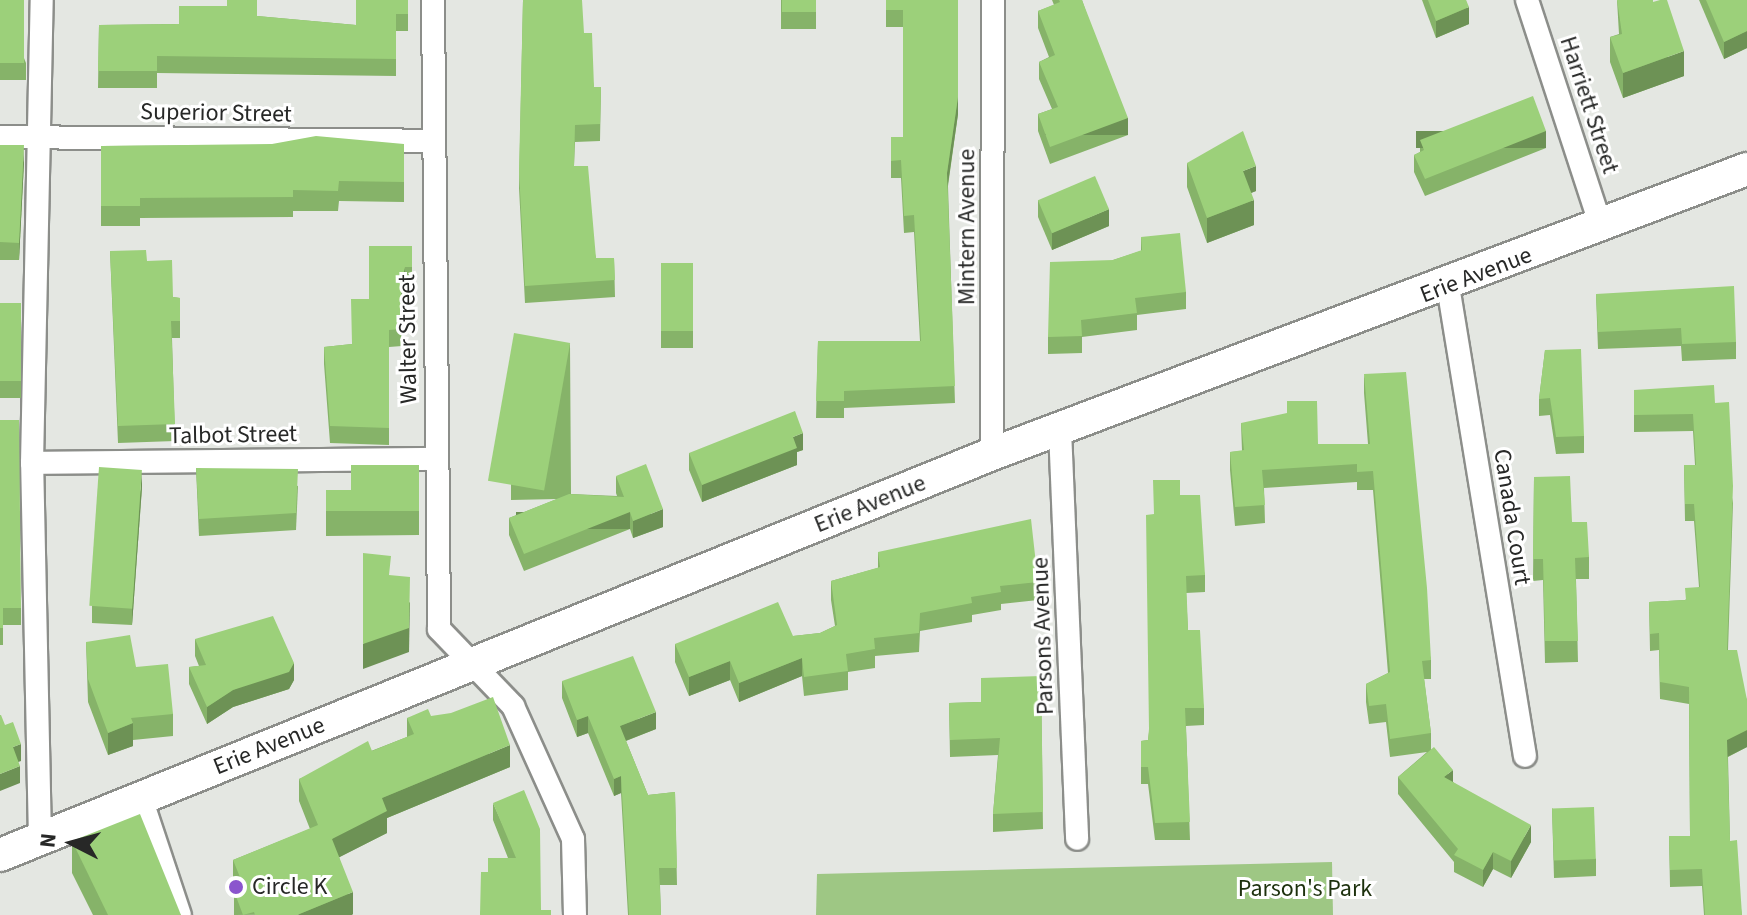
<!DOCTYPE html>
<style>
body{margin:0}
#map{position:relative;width:1747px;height:915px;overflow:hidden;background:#e4e7e2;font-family:"Source Sans 3",sans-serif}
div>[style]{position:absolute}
.green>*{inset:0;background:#9ec784}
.roads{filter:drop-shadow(2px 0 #8c8e8a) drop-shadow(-2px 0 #8c8e8a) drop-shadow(0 2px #8c8e8a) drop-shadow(0 -2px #8c8e8a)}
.street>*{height:22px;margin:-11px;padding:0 11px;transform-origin:11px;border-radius:11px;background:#fff}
.secondary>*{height:32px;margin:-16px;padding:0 16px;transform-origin:16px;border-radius:16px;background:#fff}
.wall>*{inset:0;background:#86b369;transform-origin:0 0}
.shaded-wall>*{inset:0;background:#6d9255;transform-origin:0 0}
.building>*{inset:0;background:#9cd07a;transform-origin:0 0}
.dots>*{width:22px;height:22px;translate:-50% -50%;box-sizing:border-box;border:4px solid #fff;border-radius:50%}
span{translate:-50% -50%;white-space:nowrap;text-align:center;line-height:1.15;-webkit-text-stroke:6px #fff;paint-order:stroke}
.street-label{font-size:24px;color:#272827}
.poi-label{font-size:24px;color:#272827}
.left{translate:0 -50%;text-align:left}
.park-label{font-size:24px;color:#1d310d}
.north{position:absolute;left:32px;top:803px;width:80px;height:80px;-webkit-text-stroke:6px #fff;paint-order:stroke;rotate:276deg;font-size:22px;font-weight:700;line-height:32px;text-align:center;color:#272827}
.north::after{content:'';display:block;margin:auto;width:28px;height:36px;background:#272827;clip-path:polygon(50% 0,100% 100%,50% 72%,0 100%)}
</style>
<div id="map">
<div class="green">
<i style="clip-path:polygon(1332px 862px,1333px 915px,816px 915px,817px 874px)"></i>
</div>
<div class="roads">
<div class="street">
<i style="left:433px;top:0;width:629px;rotate:89.45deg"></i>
<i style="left:439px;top:629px;width:107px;rotate:46.1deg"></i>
<i style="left:513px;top:706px;width:146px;rotate:65.7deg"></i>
<i style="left:573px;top:839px;width:76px;rotate:88.5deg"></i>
<i style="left:1527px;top:0;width:238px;rotate:71.9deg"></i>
<i style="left:0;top:137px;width:432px;rotate:0.5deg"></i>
<i style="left:1448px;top:286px;width:476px;rotate:80.7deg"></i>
<i style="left:1060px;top:430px;width:409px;rotate:87.6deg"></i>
<i style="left:992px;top:454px;width:454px;rotate:-89.9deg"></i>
<i style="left:32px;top:463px;width:403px;rotate:-0.6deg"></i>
<i style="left:141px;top:798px;width:123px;rotate:71.6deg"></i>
<i style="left:40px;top:839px;width:376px;rotate:-91.2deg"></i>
<i style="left:32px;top:463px;width:463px;rotate:-88.8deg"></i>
</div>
<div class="secondary">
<i style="left:0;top:855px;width:1070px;rotate:-22.01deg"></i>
<i style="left:992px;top:454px;width:807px;rotate:-20.68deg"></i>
</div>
</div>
<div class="wall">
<i style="clip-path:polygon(0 0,26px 63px,26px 80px,0 80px)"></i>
<i style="clip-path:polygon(408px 0,408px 31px,396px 31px,396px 76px,157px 73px,157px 88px,98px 88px,99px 25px,179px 24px,257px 16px,356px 25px)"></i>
<i style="clip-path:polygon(523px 0,584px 33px,594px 87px,601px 87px,600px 141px,575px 142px,574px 166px,596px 258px,614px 258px,615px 297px,525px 303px,519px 188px)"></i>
<i style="left:781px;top:0;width:35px;height:29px"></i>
<i style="clip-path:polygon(886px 0,958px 0,958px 114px,948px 186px,955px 403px,844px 408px,844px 418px,816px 418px,818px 341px,920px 341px,914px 232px,904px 233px,901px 178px,891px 178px,891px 137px,903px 137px,903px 27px,886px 27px)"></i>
<i style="clip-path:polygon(1052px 0,1082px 0,1128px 135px,1050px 164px,1038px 131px,1038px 114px,1052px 109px,1039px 79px,1039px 62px,1049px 57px,1038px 28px,1038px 11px,1054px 5px)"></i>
<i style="clip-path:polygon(1422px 0,1466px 0,1469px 24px,1436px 38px)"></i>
<i style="clip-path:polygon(1617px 0,1684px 76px,1623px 98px,1610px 62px,1610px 37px,1619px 34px)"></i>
<i style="clip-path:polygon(1699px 0,1747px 0,1747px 48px,1724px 59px)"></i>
<i style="clip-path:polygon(1420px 140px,1546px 148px,1425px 196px,1414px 172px,1414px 155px,1420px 152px)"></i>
<i style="clip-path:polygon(404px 144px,404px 202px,339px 201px,338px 211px,293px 211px,293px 217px,140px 218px,140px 226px,101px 226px,101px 146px)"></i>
<i style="clip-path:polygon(0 145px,24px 162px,19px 260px,0 260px)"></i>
<i style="clip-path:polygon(1187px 163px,1256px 191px,1251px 193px,1254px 225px,1207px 243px,1187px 187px)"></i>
<i style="clip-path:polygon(1038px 200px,1109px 226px,1052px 250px,1038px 217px)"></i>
<i style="clip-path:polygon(1141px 237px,1186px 292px,1186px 309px,1137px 315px,1137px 330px,1082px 337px,1082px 353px,1048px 354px,1048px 337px,1113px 260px,1141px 251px)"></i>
<i style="clip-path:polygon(412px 246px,412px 284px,405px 284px,401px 300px,402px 346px,389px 347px,389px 445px,330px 443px,324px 364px,324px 347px,352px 344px,369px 299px)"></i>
<i style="clip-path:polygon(110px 251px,147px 261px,173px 297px,180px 298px,180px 338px,172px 338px,175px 441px,118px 443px)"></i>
<i style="left:661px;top:263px;width:32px;height:85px"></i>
<i style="clip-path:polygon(1596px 294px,1736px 342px,1736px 359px,1682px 361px,1681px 346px,1598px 349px)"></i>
<i style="left:0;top:303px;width:21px;height:95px"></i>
<i style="clip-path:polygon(570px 343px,571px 494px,617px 496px,616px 493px,616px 476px,663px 527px,633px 538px,630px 529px,524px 571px,509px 535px,509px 518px,557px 499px,511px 500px,511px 483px)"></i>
<i style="clip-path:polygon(1545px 350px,1584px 436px,1584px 453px,1556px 454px,1550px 415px,1539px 416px,1539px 399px)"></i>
<i style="clip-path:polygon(1364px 374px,1431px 660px,1431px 679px,1424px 679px,1431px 733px,1431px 749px,1453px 782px,1531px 842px,1511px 878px,1493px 869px,1483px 887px,1454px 872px,1454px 862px,1398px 794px,1398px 777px,1427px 752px,1390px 757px,1386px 722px,1369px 724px,1366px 702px,1366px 684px,1388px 673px,1373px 490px,1357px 490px,1357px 482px,1264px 488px,1265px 523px,1235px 526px,1230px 470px,1230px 452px,1242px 451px,1241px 423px,1318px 444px,1368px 444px,1364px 393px)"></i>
<i style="clip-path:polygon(1634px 390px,1715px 403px,1733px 503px,1728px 650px,1747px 700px,1747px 747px,1728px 757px,1730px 841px,1742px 915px,1704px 915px,1702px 886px,1670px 887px,1669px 836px,1690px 836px,1689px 704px,1660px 699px,1659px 650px,1650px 651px,1649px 602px,1685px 600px,1699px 587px,1694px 521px,1685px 521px,1684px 465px,1695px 465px,1693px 431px,1634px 432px)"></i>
<i style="clip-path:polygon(0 420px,21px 608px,21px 625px,3px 625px,3px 645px,0 645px)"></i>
<i style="clip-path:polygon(803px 450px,797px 452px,797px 465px,702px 502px,689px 470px,689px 453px)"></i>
<i style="clip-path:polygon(419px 465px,419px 535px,326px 536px,326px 490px,351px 490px)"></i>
<i style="clip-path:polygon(196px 468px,298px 486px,296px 530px,199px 536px)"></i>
<i style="clip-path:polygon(1534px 477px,1572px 522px,1589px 557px,1589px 579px,1576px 579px,1578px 662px,1545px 663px,1543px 580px,1533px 581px)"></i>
<i style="clip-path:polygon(142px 487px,132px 625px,92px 623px,92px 606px)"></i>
<i style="clip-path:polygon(1180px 495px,1205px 575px,1205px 592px,1186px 593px,1188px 630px,1204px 708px,1204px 725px,1186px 726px,1190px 840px,1155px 840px,1148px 784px,1141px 784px,1141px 741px,1148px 740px)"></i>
<i style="clip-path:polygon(878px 552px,1038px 582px,1038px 600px,1001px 604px,1001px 610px,972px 615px,972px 622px,920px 631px,919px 652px,875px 656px,875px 668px,848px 672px,848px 690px,804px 696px,802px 676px,739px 702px,730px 680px,689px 696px,675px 662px,675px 644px,793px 636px,820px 633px,835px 626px,831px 600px,831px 581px,878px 568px)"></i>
<i style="clip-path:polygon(195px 639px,294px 680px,289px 689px,233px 707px,207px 724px,189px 684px,189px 667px,199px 666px,195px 656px)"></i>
<i style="clip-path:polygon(86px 642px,136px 667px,173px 714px,173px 736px,133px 740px,133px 746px,108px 755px,88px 702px)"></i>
<i style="clip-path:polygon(1041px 676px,1043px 829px,993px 832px,993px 814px,998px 755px,950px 757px,949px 703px,981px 702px)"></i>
<i style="clip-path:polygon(562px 681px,656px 729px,626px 741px,648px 795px,675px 792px,677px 885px,660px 885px,661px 915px,628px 915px,621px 793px,614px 796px,588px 733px,577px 737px,562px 698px)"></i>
<i style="clip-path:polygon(431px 716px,510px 767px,387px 818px,387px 833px,339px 857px,353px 914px,234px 915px,234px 891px,237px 890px,233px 882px,233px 860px,310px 829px,299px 801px,299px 779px,407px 737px,407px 718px)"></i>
<i style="clip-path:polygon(493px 803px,541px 910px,480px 915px,488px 872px,508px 858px,493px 820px)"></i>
<i style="clip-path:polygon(1552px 808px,1596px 859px,1596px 876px,1554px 878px)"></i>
<i style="clip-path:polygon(72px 841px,181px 915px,93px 915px,72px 873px)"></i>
</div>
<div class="shaded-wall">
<i style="clip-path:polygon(1469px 7px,1469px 24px,1436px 38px,1436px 21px)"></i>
<i style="clip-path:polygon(1747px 31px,1747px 48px,1724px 59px,1724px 42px)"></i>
<i style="clip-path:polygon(1684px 51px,1684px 76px,1623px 98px,1623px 73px)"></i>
<i style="clip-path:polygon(958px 97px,958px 114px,947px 190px,947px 173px)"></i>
<i style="left:1128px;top:118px;width:17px;height:83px;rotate:90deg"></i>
<i style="left:1546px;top:131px;width:17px;height:130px;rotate:90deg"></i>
<i style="clip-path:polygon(24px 145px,24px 162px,19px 260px,19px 243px)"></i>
<i style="clip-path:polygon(1256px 166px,1256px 191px,1243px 196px,1243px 171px)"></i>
<i style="clip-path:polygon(1254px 200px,1254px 225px,1207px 243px,1207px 218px)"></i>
<i style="clip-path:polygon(1109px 209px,1109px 226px,1052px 250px,1052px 233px)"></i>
<i style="clip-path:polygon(405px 267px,405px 284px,401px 302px,401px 285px)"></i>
<i style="clip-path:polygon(803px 433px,803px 450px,797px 452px,797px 465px,702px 502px,702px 485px,793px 437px)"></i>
<i style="clip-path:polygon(142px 470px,142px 487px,132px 625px,132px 608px)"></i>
<i style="clip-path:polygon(663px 509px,663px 527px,633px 538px,633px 521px)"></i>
<i style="left:630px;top:512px;width:17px;height:114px;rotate:90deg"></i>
<i style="clip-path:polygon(410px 602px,409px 652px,363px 669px,363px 644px)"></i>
<i style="clip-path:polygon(802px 658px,802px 676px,739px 702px,739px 683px)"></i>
<i style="clip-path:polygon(730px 661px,730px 680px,689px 696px,689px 677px)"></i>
<i style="clip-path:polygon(294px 663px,294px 680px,289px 689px,233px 707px,207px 724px,207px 707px,233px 690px)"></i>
<i style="clip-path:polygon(656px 712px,656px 729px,620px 743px,620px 726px)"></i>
<i style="clip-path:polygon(588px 716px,588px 733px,577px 737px,577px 720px)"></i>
<i style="clip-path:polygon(133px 723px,133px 746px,108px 755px,108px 733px)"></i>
<i style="clip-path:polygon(1747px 730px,1747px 747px,1727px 757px,1727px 740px)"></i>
<i style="clip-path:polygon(21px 744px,21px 761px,13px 764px,13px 747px)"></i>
<i style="clip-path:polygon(510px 745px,510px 767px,387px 818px,387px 833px,332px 861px,332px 839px,382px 798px)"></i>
<i style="clip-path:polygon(20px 766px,20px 783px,0 791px,0 774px)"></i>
<i style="clip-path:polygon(1453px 770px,1453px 787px,1444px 777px)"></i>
<i style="clip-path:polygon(621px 776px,621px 793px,614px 796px,614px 779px)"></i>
<i style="clip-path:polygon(1531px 825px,1531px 842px,1511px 878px,1511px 861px)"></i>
<i style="clip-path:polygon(1493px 852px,1493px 869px,1483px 887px,1483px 870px)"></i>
<i style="clip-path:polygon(353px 892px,353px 914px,352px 915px,297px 915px)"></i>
</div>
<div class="building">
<i style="left:0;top:0;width:24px;height:63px"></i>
<i style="clip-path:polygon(227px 0,257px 0,257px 16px,356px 25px,356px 0,408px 0,408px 14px,396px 14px,396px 59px,157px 56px,157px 71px,98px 71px,99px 25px,179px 24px,179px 6px,227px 6px)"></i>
<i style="clip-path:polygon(523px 0,582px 0,584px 33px,592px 33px,594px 87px,601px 87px,600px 124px,575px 125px,574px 166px,588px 166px,596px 258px,614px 258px,615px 280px,525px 286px,519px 171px)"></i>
<i style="left:782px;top:0;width:34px;height:12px"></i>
<i style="clip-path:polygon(886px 0,958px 0,958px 97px,947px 173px,955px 386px,844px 391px,844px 401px,816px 401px,818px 341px,921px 341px,914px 215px,904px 216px,901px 160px,891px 161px,891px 137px,903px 137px,903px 10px,886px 10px)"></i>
<i style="clip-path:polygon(1059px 0,1082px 0,1128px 118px,1050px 147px,1038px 114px,1058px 107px,1039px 62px,1055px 55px,1038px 11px,1060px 2px)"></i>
<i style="clip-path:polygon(1428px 0,1466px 0,1469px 7px,1436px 21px)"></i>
<i style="clip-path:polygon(1617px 0,1653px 0,1653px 2px,1660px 0,1667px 0,1684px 51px,1623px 73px,1610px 37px,1622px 34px)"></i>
<i style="clip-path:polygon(1706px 0,1747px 0,1747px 31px,1724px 42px)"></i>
<i style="clip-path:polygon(1533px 96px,1546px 131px,1425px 179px,1414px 155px,1424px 150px,1420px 140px)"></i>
<i style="clip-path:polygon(1243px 131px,1256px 166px,1243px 171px,1254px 200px,1207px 218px,1187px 163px)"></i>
<i style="clip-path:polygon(316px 136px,404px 144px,404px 182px,339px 181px,338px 191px,293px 190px,293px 197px,140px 198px,140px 206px,101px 206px,101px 146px,272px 144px)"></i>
<i style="clip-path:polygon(0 145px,24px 145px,19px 243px,0 242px)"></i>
<i style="left:1095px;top:176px;width:36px;height:62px;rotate:67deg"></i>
<i style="clip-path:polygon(1180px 233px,1186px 292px,1135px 298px,1137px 313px,1081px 320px,1082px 336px,1048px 337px,1050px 262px,1113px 260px,1142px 250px,1141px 237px)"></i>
<i style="clip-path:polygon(369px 246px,412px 246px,412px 267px,405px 267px,401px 285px,402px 329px,389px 330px,389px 428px,330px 426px,324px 347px,352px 344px,351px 299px,369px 299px)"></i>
<i style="clip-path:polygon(146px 250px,147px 261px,172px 260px,173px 297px,180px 298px,180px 321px,171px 321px,175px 424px,118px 426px,110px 251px)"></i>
<i style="left:661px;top:263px;width:32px;height:68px"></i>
<i style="clip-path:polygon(1734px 286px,1736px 342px,1682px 344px,1681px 328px,1598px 332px,1596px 294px)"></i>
<i style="left:0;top:303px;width:21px;height:78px"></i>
<i style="left:514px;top:333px;width:57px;height:150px;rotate:10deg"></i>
<i style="clip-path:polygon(1581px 349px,1584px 436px,1556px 437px,1550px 398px,1539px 399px,1545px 350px)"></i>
<i style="clip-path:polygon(1406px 372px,1427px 588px,1431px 660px,1422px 661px,1431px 733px,1390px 739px,1386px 704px,1369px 706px,1366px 684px,1390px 672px,1373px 471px,1357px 472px,1357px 464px,1262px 470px,1265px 505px,1235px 507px,1230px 452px,1244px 450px,1241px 423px,1287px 413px,1287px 401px,1317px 401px,1318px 444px,1370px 444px,1364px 374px)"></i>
<i style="clip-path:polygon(1714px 385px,1715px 403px,1729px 402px,1733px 486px,1727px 650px,1737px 650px,1747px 700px,1747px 730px,1727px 740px,1730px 841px,1737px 840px,1742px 915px,1705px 915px,1702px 869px,1670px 870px,1669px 836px,1690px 836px,1689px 687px,1660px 682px,1659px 633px,1650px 634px,1649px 602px,1686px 600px,1685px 588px,1700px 587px,1694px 504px,1685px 504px,1684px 465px,1696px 465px,1693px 414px,1634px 415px,1634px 390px)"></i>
<i style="clip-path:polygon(795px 411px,803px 433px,793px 437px,797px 448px,702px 485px,689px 453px)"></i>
<i style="clip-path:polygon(0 420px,19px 420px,21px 608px,3px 608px,3px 628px,0 628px)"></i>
<i style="clip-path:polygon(646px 464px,663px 509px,633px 521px,630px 512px,524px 554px,509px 518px,569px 494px,624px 497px,616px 476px)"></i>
<i style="clip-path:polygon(351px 465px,419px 465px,419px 511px,326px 511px,326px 490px,351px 490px)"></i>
<i style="left:99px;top:467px;width:43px;height:139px;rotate:4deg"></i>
<i style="clip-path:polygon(196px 468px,298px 469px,296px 513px,199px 519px)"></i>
<i style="clip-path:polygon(1570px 476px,1572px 522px,1587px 522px,1589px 557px,1575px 558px,1578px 641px,1545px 641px,1543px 559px,1533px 559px,1534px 477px)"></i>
<i style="clip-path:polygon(1153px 480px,1180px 480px,1180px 495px,1200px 495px,1205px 575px,1186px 576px,1188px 630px,1200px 630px,1204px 708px,1185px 708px,1190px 822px,1155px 823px,1148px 767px,1141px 767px,1141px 741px,1148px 740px,1149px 729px,1146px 515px,1154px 514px)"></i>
<i style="clip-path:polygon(1031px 519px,1038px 582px,1000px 586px,1001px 592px,971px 597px,972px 603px,920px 613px,919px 633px,874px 638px,875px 649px,846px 654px,848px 671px,804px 677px,802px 658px,739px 683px,730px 661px,689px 677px,675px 644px,778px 602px,793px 636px,820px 633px,837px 625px,831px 581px,880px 567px,878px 552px)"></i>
<i style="clip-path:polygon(363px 553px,391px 556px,389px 575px,410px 577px,409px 628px,363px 644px)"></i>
<i style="clip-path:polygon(273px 616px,294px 663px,289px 672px,233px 690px,207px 707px,189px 667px,206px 665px,195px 639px)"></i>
<i style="clip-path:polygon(130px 635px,136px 667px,168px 664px,173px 714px,131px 718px,133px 723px,108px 733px,88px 679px,86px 642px)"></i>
<i style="clip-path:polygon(633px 656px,656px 712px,620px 726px,648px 795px,675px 792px,677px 868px,659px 868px,661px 915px,629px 915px,621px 776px,614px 779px,588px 716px,577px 720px,562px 681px)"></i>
<i style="clip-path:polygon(1041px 676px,1043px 812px,993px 814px,1000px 738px,950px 740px,949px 703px,981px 702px,981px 678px)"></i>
<i style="clip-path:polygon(493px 697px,510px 745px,382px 798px,387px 811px,332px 839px,353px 892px,297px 915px,255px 915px,254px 912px,243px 915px,234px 891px,244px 887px,233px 860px,318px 825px,299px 779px,368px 741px,372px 751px,414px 734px,407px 718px,428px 709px,431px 716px,451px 713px)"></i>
<i style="clip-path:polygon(0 715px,1px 715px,5px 725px,13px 722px,21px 744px,13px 747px,20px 766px,0 774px)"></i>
<i style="clip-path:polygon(1434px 747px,1453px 770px,1444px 777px,1531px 825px,1511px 861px,1493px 852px,1483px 870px,1454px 855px,1458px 849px,1398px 777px)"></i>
<i style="clip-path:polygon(524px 790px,540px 829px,541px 910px,551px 910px,551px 915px,480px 915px,481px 872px,488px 872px,488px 858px,516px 858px,493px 803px)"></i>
<i style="left:1594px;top:807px;width:52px;height:42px;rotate:88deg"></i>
<i style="clip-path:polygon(140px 814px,181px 915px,108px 915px,72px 841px)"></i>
</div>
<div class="dots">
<i style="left:236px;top:887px;background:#8b55cd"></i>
</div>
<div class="street-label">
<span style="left:1589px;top:105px;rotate:72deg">Harriett Street</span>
<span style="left:216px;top:113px;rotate:1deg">Superior Street</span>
<span style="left:967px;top:227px;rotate:-90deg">Mintern Avenue</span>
<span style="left:1476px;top:275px;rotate:-21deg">Erie Avenue</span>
<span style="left:408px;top:339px;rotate:-91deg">Walter Street</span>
<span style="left:233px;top:435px;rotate:-1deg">Talbot Street</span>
<span style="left:870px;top:504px;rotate:-22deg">Erie Avenue</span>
<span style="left:1512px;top:517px;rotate:81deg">Canada Court</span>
<span style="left:1043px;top:636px;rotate:-92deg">Parsons Avenue</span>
<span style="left:269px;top:746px;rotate:-22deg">Erie Avenue</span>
</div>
<div class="poi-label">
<span class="left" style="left:252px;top:887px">Circle K</span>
</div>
<div class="park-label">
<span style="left:1305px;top:889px">Parson's Park</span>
</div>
<div class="north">N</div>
</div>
